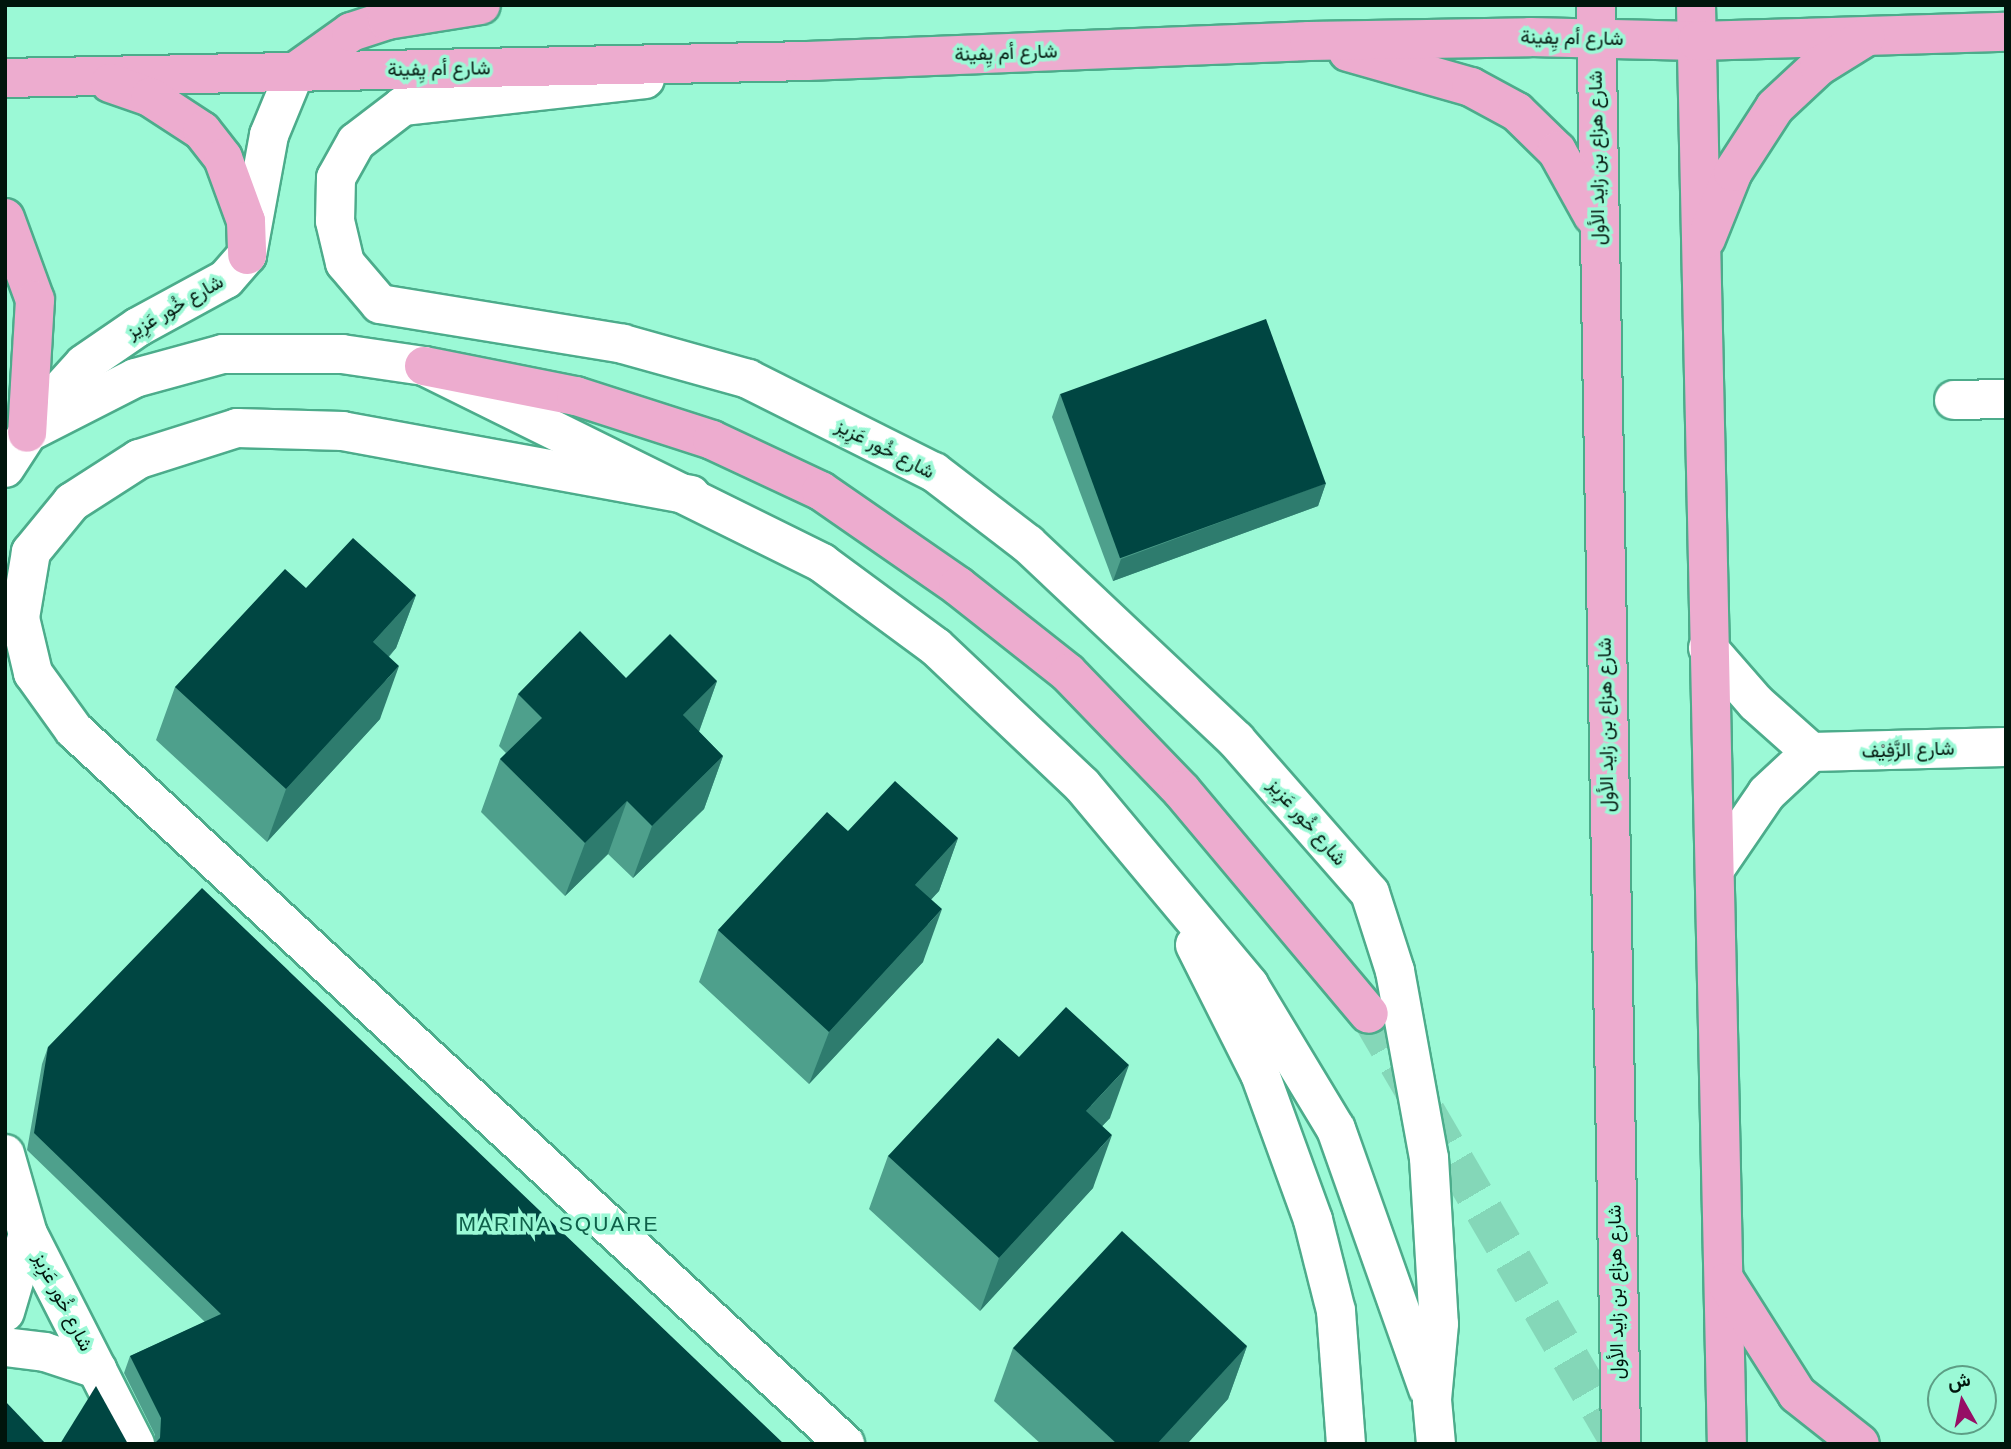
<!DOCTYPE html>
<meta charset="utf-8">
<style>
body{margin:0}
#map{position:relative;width:2011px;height:1449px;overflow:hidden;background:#9bf9d6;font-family:Helvetica,Vazirmatn,sans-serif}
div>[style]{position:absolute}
.major-tunnel>*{height:38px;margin-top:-19px;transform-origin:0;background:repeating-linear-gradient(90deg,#84d7b8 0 38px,transparent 0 57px)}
.roads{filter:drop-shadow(2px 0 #4cac8b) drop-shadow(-2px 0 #4cac8b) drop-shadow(0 2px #4cac8b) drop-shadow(0 -2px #4cac8b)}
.minor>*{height:38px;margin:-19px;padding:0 19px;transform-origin:19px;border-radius:19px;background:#fff}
.major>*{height:38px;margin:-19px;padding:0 19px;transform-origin:19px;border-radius:19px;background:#edaccf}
.wall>*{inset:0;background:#4ea08c}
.shaded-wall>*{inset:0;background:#2e7c6e}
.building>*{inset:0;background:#004642;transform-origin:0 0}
span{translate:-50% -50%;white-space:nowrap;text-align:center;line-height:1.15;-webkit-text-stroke:7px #9bf9d6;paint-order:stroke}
.street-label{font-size:19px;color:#00150c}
.neighbourhood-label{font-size:21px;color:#0e6049;letter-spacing:2px}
.frame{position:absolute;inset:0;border:7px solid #00150c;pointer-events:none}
.north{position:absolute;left:1927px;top:1365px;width:70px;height:70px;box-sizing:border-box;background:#9bf9d6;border:2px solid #5d9e85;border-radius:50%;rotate:351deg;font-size:19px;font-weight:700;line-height:28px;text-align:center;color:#00150c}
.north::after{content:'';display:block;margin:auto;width:24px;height:32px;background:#960f66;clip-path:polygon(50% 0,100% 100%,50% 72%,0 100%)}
</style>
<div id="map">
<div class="major-tunnel">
<i style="left:1369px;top:1014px;width:498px;rotate:59.7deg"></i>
</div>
<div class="roads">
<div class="minor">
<i style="left:645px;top:79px;width:244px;rotate:173.6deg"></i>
<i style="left:403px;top:106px;width:59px;rotate:142.5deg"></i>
<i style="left:356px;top:142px;width:41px;rotate:119.1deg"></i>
<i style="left:336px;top:178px;width:43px;rotate:91.3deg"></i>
<i style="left:335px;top:221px;width:43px;rotate:76.6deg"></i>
<i style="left:345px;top:263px;width:54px;rotate:49.5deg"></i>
<i style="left:380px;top:304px;width:246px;rotate:9.3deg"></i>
<i style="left:623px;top:344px;width:130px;rotate:15.6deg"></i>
<i style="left:748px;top:379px;width:208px;rotate:26.6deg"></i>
<i style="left:934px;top:472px;width:118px;rotate:37.5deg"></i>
<i style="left:1028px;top:544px;width:286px;rotate:43.3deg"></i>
<i style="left:1236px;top:740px;width:203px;rotate:48.8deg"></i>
<i style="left:1370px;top:893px;width:82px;rotate:72.2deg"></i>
<i style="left:1395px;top:971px;width:190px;rotate:79.7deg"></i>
<i style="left:1429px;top:1158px;width:166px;rotate:86.6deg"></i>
<i style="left:1439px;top:1324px;width:76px;rotate:95.3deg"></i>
<i style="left:1432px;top:1400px;width:44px;rotate:84.8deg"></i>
<i style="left:1954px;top:400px;width:52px;rotate:-1.1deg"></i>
<i style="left:27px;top:433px;width:121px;rotate:-27deg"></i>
<i style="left:135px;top:378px;width:91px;rotate:-15.3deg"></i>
<i style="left:223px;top:354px;width:119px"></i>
<i style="left:342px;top:354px;width:83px;rotate:8.3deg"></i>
<i style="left:424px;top:366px;width:444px;rotate:26.3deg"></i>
<i style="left:822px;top:563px;width:142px;rotate:36.4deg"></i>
<i style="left:936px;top:647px;width:201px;rotate:43.4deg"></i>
<i style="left:1082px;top:785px;width:261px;rotate:50.1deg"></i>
<i style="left:1249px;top:985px;width:168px;rotate:58.9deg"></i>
<i style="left:1336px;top:1129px;width:276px;rotate:70.5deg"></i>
<i style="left:5px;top:468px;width:72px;rotate:-57deg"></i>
<i style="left:44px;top:408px;width:59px;rotate:-47.7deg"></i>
<i style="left:84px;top:364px;width:65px;rotate:-34.4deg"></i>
<i style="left:138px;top:327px;width:100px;rotate:-28.6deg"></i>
<i style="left:226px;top:279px;width:32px;rotate:-49deg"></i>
<i style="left:247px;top:255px;width:122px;rotate:-79.6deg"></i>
<i style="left:269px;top:135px;width:68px;rotate:-67.6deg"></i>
<i style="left:691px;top:495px;width:354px;rotate:-169.6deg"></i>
<i style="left:343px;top:431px;width:106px;rotate:-178.4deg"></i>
<i style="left:237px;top:428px;width:103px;rotate:162.4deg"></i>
<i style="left:139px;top:459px;width:80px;rotate:147.3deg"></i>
<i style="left:72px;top:502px;width:65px;rotate:129.4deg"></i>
<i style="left:31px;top:552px;width:67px;rotate:99.5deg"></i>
<i style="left:20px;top:618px;width:57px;rotate:76.7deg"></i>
<i style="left:33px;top:673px;width:70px;rotate:54.3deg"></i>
<i style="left:74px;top:730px;width:1051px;rotate:42.8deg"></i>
<i style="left:1708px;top:648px;width:73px;rotate:48.9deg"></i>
<i style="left:1756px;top:703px;width:74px;rotate:41.7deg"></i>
<i style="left:1717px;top:866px;width:88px;rotate:-55.6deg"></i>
<i style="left:1767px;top:793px;width:60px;rotate:-43deg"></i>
<i style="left:1811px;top:752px;width:195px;rotate:-1.5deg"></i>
<i style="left:1195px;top:945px;width:144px;rotate:63.3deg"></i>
<i style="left:1260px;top:1074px;width:155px;rotate:70deg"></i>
<i style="left:1313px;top:1220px;width:94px;rotate:75.8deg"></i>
<i style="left:1336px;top:1311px;width:133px;rotate:85.7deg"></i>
<i style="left:5px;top:1154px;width:83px;rotate:74deg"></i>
<i style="left:28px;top:1234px;width:236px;rotate:63deg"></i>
<i style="left:5px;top:1312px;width:81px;rotate:-73.6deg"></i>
<i style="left:5px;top:1347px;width:40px;rotate:7.1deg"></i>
<i style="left:45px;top:1352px;width:55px;rotate:18.1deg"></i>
</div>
<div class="major">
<i style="left:1596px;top:5px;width:1439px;rotate:89deg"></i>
<i style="left:1696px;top:5px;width:1439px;rotate:88.77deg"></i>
<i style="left:1348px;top:52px;width:128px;rotate:15.9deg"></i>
<i style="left:1471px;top:87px;width:52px;rotate:28.5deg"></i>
<i style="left:1517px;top:112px;width:56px;rotate:44.3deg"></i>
<i style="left:1557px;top:151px;width:74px;rotate:61deg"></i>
<i style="left:295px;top:72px;width:69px;rotate:-35.5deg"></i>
<i style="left:351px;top:32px;width:38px;rotate:-18deg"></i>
<i style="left:387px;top:20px;width:95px;rotate:-9.1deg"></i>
<i style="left:5px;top:78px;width:802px;rotate:-1.21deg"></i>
<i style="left:807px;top:61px;width:502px;rotate:-2.28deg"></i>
<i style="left:1309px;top:41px;width:221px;rotate:-1deg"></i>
<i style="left:1530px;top:37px;width:167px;rotate:1.4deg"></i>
<i style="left:1697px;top:41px;width:309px;rotate:-1.7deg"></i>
<i style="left:110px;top:83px;width:42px;rotate:19.3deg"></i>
<i style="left:150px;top:97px;width:62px;rotate:33.2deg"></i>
<i style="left:202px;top:131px;width:34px;rotate:52deg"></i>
<i style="left:223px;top:158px;width:67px;rotate:69.9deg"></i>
<i style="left:246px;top:221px;width:34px;rotate:88deg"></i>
<i style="left:5px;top:218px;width:87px;rotate:69.9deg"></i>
<i style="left:35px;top:300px;width:133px;rotate:93.4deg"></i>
<i style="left:1706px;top:239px;width:72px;rotate:-68.1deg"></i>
<i style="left:1733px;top:172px;width:77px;rotate:-57.1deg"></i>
<i style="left:1775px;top:107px;width:60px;rotate:-43deg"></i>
<i style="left:1819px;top:66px;width:55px;rotate:-31.7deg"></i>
<i style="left:424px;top:366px;width:155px;rotate:11.2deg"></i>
<i style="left:576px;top:396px;width:143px;rotate:17.9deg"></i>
<i style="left:712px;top:440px;width:120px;rotate:25.1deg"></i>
<i style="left:821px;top:491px;width:167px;rotate:34.7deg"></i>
<i style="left:958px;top:586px;width:140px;rotate:38.3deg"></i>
<i style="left:1068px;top:673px;width:163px;rotate:46deg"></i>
<i style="left:1181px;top:790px;width:292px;rotate:50deg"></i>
<i style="left:1726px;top:1282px;width:133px;rotate:57.6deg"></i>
<i style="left:1797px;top:1394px;width:80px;rotate:38.4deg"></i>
</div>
</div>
<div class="wall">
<i style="clip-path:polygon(1060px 394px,1326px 483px,1318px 506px,1113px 581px,1052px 417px)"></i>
<i style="clip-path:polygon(306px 588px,416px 595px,396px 648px,389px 657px,380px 719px,267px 842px,156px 740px,175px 687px)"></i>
<i style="clip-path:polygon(626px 678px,717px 681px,699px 732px,723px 756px,704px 809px,633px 878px,608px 854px,565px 896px,481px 812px,500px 759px,506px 753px,499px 746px,518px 694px)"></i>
<i style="clip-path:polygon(848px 831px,958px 838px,939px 891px,931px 899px,923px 962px,809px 1084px,699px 982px,718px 930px)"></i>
<i style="clip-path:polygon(48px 1047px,784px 1444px,154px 1444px,155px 1435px,124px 1373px,130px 1356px,205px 1322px,27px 1150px,42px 1064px)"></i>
<i style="clip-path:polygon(1019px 1057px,1110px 1118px,1102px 1126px,1093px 1188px,980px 1311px,869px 1209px,888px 1156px)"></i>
<i style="clip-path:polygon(1247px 1346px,1228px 1399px,1187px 1444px,1041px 1444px,994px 1401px,1013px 1348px)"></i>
</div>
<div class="shaded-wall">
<i style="clip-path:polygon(1326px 483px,1318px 506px,1113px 581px,1121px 559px)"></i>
<i style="clip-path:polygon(416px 595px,396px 648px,353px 695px,373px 642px)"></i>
<i style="clip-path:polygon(399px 666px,380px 719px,267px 842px,286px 789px)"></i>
<i style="clip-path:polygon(717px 681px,698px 734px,683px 715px)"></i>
<i style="clip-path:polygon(723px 756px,704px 809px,633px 878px,652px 826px)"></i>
<i style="clip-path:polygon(627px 801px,608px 854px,565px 896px,585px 843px)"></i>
<i style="clip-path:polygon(958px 838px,939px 891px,896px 938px,915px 885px)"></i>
<i style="clip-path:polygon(942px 909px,923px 962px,809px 1084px,829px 1032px)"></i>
<i style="clip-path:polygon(1129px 1065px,1110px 1118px,1066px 1164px,1086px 1111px)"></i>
<i style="clip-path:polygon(1112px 1135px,1093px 1188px,980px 1311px,999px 1258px)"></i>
<i style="clip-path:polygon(1247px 1346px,1228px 1399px,1187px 1444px,1157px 1444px)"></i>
</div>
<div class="building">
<i style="left:1266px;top:319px;width:175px;height:219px;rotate:70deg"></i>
<i style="clip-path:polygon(353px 538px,416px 595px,373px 642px,399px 666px,286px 789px,175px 687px,285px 569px,306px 588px)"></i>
<i style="clip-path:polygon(580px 631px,626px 678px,670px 634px,717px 681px,683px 715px,723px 756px,652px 826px,627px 801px,585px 843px,500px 759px,542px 718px,518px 694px)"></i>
<i style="clip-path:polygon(895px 781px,958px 838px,915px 885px,942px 909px,829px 1032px,718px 930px,827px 812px,848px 831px)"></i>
<i style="clip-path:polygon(202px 888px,784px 1444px,154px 1444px,160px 1438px,161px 1418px,130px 1356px,221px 1314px,34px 1133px,48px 1047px)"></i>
<i style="clip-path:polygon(1066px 1007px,1129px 1065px,1086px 1111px,1112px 1135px,999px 1258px,888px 1156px,998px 1038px,1019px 1057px)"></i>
<i style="clip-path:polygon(1122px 1231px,1247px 1346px,1157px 1444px,1117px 1444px,1013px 1348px)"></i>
<i style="clip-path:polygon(96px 1386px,128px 1444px,60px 1444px)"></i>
<i style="clip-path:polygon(5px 1401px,46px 1444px,5px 1444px)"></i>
</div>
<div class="street-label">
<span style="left:1572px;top:38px;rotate:1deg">شارع أم يِفينة</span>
<span style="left:1006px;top:53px;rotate:-2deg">شارع أم يِفينة</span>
<span style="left:439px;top:69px;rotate:-1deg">شارع أم يِفينة</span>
<span style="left:1597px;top:158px;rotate:-91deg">شارع هزاع بن زايد الأول</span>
<span style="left:175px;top:307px;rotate:-30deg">شارع خُور عَزِيز</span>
<span style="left:885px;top:449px;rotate:27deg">شارع خُور عَزِيز</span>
<span style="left:1606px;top:725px;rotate:-91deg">شارع هزاع بن زايد الأول</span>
<span style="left:1908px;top:750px;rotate:-2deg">شارع الزَّفِيْف</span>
<span style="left:1307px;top:822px;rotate:49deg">شارع خُور عَزِيز</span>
<span style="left:1616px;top:1292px;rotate:-91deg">شارع هزاع بن زايد الأول</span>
<span style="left:63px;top:1302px;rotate:63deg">شارع خُور عَزِيز</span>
</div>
<div class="neighbourhood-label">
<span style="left:559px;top:1224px">MARINA SQUARE</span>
</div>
<div class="frame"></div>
<div class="north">ش</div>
</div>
